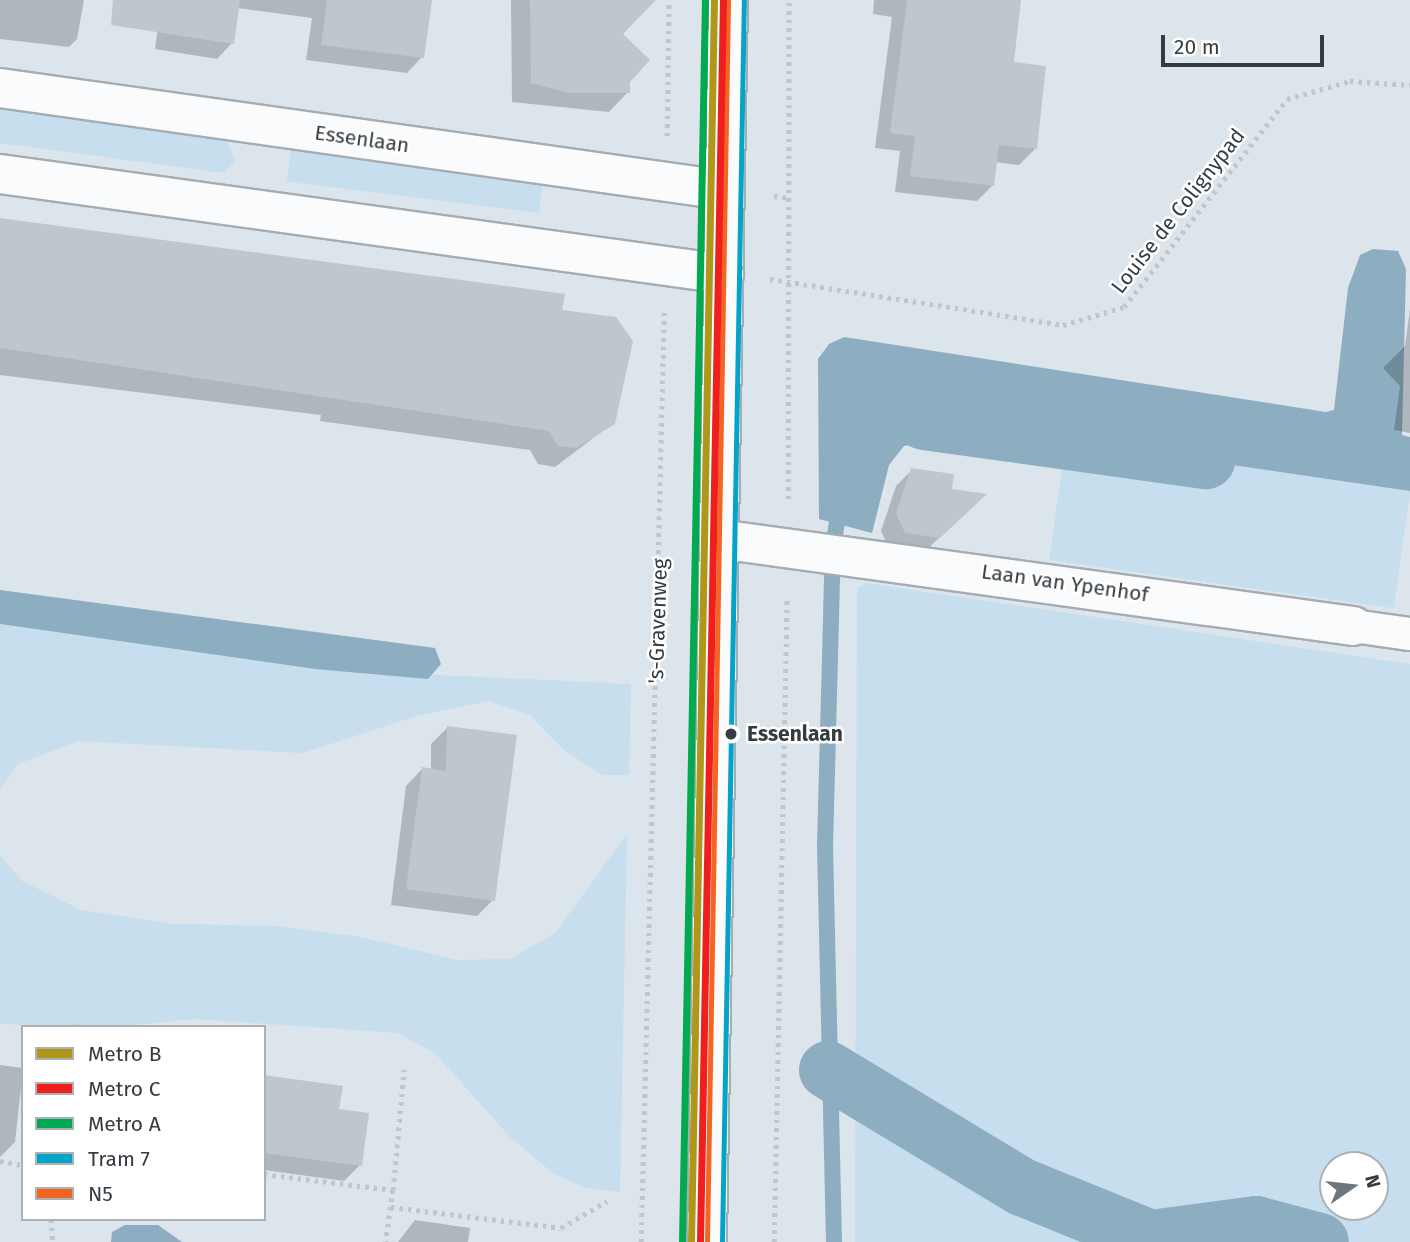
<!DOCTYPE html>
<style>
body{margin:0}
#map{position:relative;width:1410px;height:1242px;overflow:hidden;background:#dbe5eb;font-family:"Fira Sans",sans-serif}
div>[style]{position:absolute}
.green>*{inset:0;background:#c6deee;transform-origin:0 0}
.water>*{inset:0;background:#8dadc1}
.shadow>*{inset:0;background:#0003}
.stream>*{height:16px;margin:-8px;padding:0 8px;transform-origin:8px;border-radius:8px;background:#8dadc1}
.canal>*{height:58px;margin:-29px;padding:0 29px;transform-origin:29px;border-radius:29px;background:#8dadc1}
.building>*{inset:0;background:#c0c7cc}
.path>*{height:4.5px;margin-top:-2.25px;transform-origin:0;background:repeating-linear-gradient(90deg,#c3c6c8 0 3.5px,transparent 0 8.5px)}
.roads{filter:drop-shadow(2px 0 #a6adb2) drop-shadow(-2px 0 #a6adb2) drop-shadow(0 2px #a6adb2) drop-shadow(0 -2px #a6adb2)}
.lane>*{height:32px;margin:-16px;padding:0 16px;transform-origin:16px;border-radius:16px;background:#fafbfc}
.street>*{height:38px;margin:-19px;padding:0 19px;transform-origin:19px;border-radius:19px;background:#fafbfc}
.secondary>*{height:38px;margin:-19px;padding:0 19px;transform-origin:19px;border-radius:19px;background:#fafbfc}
.bus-1>*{height:5px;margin:-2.5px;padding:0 2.5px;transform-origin:2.5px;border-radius:2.5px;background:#f26522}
.tram-1>*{height:5px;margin:-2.5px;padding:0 2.5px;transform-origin:2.5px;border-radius:2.5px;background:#03a4c7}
.metro-1>*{height:7px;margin:-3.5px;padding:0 3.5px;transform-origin:3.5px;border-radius:3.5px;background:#ae971b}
.metro-2>*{height:7px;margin:-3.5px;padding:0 3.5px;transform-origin:3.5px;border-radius:3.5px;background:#ef1f1f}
.metro-3>*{height:7px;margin:-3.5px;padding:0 3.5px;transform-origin:3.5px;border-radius:3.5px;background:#00aa50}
.dots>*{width:19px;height:19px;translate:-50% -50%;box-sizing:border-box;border:4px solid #fff;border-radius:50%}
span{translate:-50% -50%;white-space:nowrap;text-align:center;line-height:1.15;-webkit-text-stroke:5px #fff;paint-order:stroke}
.street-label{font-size:21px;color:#353c41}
.stop-label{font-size:21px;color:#353c41;font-weight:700}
.left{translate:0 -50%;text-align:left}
.legend{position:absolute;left:21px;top:1025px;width:245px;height:196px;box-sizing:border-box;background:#fff;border:2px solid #aeb1b3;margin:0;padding:9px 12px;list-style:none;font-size:21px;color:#353c41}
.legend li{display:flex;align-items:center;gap:14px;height:35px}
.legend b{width:35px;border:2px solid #aeb1b3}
.north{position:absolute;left:1319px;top:1151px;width:70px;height:70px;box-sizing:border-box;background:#fff;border:2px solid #aeb1b3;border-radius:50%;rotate:76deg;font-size:19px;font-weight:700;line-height:28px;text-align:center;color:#353c41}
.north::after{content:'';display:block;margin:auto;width:24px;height:32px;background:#6f777c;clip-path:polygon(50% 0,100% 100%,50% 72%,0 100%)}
.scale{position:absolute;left:1161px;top:35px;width:163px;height:32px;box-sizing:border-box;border:4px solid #353c41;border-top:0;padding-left:9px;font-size:21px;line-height:24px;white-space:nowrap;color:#353c41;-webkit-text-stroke:5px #fff;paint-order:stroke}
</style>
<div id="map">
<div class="green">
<i style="clip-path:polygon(0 109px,226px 141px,235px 160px,224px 173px,0 143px)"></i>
<i style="left:291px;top:149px;width:254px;height:33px;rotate:7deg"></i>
<i style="left:1066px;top:440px;width:348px;height:121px;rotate:8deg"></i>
<i style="clip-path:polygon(evenodd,866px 583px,1410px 664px,1410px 1242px,855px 1242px,857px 588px,866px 583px,1333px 1165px,1375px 1165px,1375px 1207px,1333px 1207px,1333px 1165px)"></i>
<i style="clip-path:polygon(0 624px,315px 669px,631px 684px,629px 775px,602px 775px,564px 750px,530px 715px,489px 701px,416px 716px,303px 753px,78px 741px,18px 764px,0 789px)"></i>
<i style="clip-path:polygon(627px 834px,620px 1192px,586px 1188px,554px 1174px,510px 1137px,435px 1053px,397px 1033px,195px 1019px,113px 1027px,0 1024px,0 855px,22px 881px,81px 910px,174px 924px,276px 926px,361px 937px,457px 960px,511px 959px,556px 932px)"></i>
</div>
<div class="water">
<i style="clip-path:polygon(1373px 249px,1398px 251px,1406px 269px,1402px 435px,1410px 437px,1410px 491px,1006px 432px,904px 446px,889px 465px,872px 533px,819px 519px,818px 359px,829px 344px,844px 337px,1326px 412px,1334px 410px,1348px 288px,1360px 255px)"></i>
<i style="clip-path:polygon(0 590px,435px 648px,441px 664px,428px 679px,315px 669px,0 624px)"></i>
<i style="clip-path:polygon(125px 1225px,158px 1225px,182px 1242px,111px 1242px,112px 1232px)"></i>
</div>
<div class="shadow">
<i style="clip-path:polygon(0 0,84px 0,77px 39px,69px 47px,0 39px)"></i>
<i style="clip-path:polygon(162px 0,430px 0,422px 57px,407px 73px,306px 60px,312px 18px,237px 8px,232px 43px,217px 59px,155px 49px)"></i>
<i style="clip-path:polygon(511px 0,640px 0,621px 34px,628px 92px,609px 112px,512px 102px)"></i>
<i style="clip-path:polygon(874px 0,1019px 0,1012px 64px,1035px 149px,1019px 165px,995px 162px,993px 185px,977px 201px,895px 192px,900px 151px,875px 148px,892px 17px,873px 14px)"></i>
<i style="clip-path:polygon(0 219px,560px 311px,613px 423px,555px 467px,538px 464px,530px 450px,320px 421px,321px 415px,0 375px)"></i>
<i style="clip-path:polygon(1410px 309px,1410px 433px,1394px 430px,1400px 386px,1383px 368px,1405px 346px)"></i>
<i style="clip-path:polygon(912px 470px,969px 510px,923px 553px,889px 549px,881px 531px,896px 486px)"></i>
<i style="clip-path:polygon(447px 728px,493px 900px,477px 916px,391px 905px,406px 786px,422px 769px,431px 770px,431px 744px)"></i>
<i style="clip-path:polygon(0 1065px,23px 1068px,15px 1142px,0 1157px)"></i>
<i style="clip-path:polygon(264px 1077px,337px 1111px,360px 1165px,344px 1181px,264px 1170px)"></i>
<i style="clip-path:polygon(415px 1220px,470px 1228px,468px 1242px,398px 1242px)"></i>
</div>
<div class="stream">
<i style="left:834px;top:1242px;width:395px;rotate:-91.3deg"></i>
<i style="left:825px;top:847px;width:300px;rotate:-88.5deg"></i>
<i style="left:833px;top:547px;width:44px;rotate:-80.8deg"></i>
</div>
<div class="canal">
<i style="left:924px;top:421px;width:285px;rotate:7.9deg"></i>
<i style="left:828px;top:1070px;width:227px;rotate:31.1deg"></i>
<i style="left:1022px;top:1187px;width:139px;rotate:22deg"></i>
<i style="left:1151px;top:1239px;width:106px;rotate:-7.6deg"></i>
<i style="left:1256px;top:1225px;width:66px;rotate:14.9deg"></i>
</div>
<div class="building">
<i style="clip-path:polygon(113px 0,240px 0,234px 44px,111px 25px)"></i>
<i style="clip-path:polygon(327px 0,432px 0,424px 58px,321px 45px)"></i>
<i style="clip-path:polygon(530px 0,656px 0,623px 34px,650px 60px,630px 82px,630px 93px,569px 93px,531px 83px)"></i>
<i style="clip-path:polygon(907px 0,1021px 0,1014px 62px,1046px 66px,1037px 149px,999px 145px,994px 186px,910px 176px,915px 136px,890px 133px)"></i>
<i style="clip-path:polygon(0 218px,565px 294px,562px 310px,616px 317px,633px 341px,615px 424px,576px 448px,558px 446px,549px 431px,0 348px)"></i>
<i style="clip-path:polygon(911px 468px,954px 474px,952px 489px,987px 494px,940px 538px,905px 533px,896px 514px)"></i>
<i style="clip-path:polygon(447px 726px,517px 735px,495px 901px,406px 889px,422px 767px,446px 771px)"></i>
<i style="clip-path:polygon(264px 1075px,343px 1086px,339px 1109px,369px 1113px,362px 1166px,264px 1153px)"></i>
</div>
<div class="path">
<i style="left:667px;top:136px;width:136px;rotate:-89.2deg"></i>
<i style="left:774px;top:196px;width:16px;rotate:7deg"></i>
<i style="left:770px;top:279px;width:297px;rotate:8.9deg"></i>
<i style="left:1063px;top:325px;width:64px;rotate:-16.4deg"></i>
<i style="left:1124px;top:307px;width:264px;rotate:-51.9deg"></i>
<i style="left:1287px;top:99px;width:66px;rotate:-15.9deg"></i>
<i style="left:1350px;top:81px;width:60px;rotate:3.8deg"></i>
<i style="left:788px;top:499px;width:499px;rotate:-89.9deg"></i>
<i style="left:75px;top:1027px;width:3px;rotate:-90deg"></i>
<i style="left:0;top:1161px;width:23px;rotate:10deg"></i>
<i style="left:264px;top:1174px;width:130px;rotate:7.1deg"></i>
<i style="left:393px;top:1190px;width:52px;rotate:97.7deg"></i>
<i style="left:393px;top:1190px;width:121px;rotate:-84.8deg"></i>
<i style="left:391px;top:1207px;width:171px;rotate:7deg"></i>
<i style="left:561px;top:1228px;width:53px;rotate:-30.4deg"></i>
<i style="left:51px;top:1219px;width:23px;rotate:85deg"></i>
<i style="left:641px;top:1242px;width:930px;rotate:-88.58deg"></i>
<i style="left:774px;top:1242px;width:646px;rotate:-88.85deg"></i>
</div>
<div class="roads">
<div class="lane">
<i style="left:1353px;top:626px;width:58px;rotate:8deg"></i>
</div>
<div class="street">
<i style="left:0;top:88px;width:731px;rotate:8.02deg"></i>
<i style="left:0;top:174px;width:731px;rotate:7.86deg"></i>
<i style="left:719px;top:539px;width:640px;rotate:7.81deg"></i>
</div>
<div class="secondary">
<i style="left:707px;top:1242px;width:1242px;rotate:-89.03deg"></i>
</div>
</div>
<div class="bus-1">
<i style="left:707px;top:1242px;width:1242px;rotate:-89.03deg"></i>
</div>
<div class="tram-1">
<i style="left:722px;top:1242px;width:1242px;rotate:-88.99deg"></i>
</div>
<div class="metro-1">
<i style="left:691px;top:1242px;width:1242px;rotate:-88.94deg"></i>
</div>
<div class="metro-2">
<i style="left:700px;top:1242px;width:1242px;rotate:-88.94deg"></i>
</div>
<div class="metro-3">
<i style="left:682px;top:1242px;width:1242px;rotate:-88.94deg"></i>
</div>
<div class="dots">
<i style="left:731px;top:734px;background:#353c41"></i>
</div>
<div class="street-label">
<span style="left:362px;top:139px;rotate:8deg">Essenlaan</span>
<span style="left:1178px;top:211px;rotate:-52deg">Louise de Colignypad</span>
<span style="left:1065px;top:583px;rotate:8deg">Laan van Ypenhof</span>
<span style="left:658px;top:621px;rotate:-88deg">'s-Gravenweg</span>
</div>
<div class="stop-label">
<span class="left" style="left:747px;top:734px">Essenlaan</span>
</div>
<ul class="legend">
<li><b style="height:9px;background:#ae971b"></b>Metro B</li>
<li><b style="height:9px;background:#ef1f1f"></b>Metro C</li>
<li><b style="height:9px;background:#00aa50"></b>Metro A</li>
<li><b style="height:9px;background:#03a4c7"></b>Tram 7</li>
<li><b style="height:9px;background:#f26522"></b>N5</li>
</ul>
<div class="north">N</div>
<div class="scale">20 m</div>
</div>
